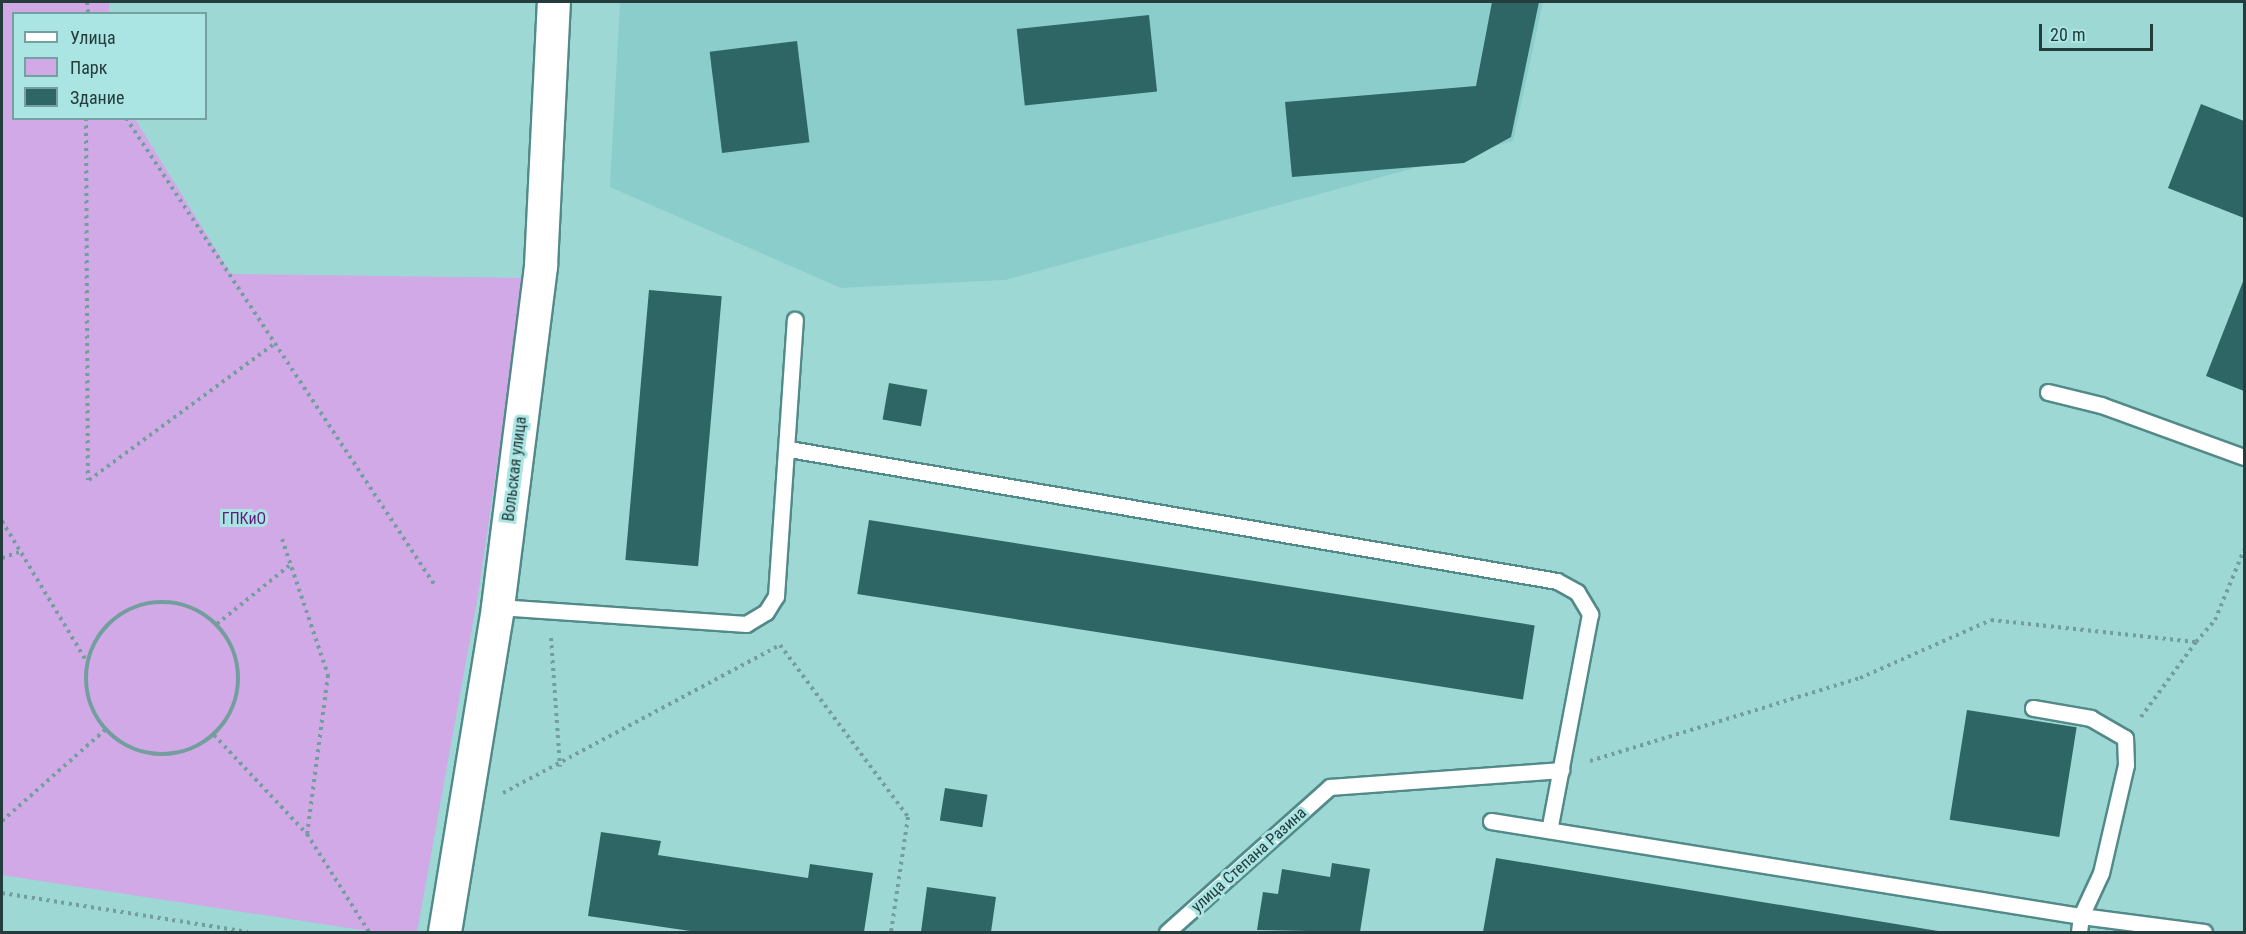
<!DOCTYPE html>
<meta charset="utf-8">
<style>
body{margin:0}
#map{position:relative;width:2246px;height:934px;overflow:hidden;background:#9ed8d5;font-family:"Roboto Condensed",sans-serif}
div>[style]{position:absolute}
.built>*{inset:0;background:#8acdca}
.green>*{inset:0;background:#d0a9e6}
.building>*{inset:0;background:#2e6665;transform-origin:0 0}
.path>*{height:4px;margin-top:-2px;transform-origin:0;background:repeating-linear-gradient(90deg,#729f9d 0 3px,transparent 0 7.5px)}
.path>.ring{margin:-2px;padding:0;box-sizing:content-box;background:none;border:4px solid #729f9d;border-radius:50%}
.roads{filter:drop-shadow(2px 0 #528a89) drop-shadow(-2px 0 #528a89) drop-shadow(0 2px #528a89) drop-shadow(0 -2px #528a89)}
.lane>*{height:15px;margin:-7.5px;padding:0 7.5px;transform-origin:7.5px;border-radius:7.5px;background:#fff}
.street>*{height:32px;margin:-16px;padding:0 16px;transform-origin:16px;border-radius:16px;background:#fff}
span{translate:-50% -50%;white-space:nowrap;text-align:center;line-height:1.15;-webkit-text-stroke:6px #aae5e3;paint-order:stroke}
.street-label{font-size:16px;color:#243c3b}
.park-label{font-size:16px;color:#5f1b7d}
.frame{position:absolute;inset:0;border:3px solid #243c3b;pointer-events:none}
.legend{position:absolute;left:12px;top:12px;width:195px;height:108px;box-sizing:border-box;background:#aae5e3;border:2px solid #74a1a0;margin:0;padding:8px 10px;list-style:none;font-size:18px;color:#243c3b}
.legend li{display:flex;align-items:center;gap:12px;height:30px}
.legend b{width:30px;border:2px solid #74a1a0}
.scale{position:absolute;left:2039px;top:24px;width:114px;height:27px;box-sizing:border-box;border:3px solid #243c3b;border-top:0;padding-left:8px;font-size:18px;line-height:21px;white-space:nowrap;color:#243c3b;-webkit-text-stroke:4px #aae5e3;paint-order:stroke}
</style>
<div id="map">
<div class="built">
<i style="clip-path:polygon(620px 2px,1543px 2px,1513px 141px,1005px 280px,841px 288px,610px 187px)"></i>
</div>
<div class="green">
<i style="clip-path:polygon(2px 2px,109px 2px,109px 13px,14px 14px,14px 118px,135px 119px,231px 274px,524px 278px,478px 595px,417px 932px,374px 932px,2px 875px)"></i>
</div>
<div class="building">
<i style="clip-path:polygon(1492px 2px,1539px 2px,1511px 137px,1464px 163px,1292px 177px,1285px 102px,1476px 86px)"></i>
<i style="left:1149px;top:15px;width:77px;height:133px;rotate:84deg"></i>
<i style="left:797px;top:41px;width:102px;height:88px;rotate:83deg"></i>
<i style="clip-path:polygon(2201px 104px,2244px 121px,2244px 218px,2168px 188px)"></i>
<i style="clip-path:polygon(2244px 279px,2244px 391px,2206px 376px)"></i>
<i style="left:649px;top:290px;width:73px;height:271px;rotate:5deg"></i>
<i style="left:889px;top:383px;width:39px;height:37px;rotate:10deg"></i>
<i style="left:869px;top:520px;width:674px;height:75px;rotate:9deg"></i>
<i style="left:1967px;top:710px;width:111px;height:111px;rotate:9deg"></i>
<i style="left:945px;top:788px;width:43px;height:33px;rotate:9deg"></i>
<i style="clip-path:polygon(601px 832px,661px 841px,658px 855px,808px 878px,810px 864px,873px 873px,864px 932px,697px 932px,588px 916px)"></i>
<i style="clip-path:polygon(1496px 858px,1938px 931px,1938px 932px,1483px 932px)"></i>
<i style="clip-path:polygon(1332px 863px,1370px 869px,1360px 932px,1257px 930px,1263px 892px,1278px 894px,1282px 869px,1330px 877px)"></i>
<i style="clip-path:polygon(927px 887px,996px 897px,991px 932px,921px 932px)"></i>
</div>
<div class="path">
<i style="left:87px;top:2px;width:12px;rotate:85deg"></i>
<i style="left:86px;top:118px;width:362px;rotate:89.7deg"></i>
<i style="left:126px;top:118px;width:559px;rotate:56.54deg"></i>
<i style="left:89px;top:480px;width:230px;rotate:-36.3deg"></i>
<i style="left:2px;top:521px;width:162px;rotate:58.9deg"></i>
<i style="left:282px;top:539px;width:144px;rotate:71.3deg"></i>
<i style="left:328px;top:675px;width:160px;rotate:97.5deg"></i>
<i style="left:307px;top:834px;width:116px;rotate:57.7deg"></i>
<i style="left:2px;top:558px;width:18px;rotate:-19deg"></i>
<i class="ring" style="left:86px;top:602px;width:148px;height:148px"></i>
<i style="left:217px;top:624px;width:95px;rotate:-39deg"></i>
<i style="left:551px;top:638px;width:129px;rotate:86deg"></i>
<i style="left:2196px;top:642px;width:29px;rotate:-49deg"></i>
<i style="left:2215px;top:620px;width:76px;rotate:-67.5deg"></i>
<i style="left:214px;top:735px;width:136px;rotate:46.8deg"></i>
<i style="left:1590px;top:761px;width:282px;rotate:-17.1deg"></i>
<i style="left:1860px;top:678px;width:143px;rotate:-23.9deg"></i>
<i style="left:1991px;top:620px;width:206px;rotate:6.1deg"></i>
<i style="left:2196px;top:642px;width:93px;rotate:126.3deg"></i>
<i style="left:503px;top:793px;width:314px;rotate:-28.1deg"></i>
<i style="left:780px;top:645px;width:214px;rotate:53.3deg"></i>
<i style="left:908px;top:817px;width:116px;rotate:98.4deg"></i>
<i style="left:2px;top:821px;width:137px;rotate:-41.5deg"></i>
<i style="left:2px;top:893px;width:249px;rotate:9deg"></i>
</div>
<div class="roads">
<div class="lane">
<i style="left:2048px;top:392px;width:55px;rotate:13.8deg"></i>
<i style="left:2101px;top:405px;width:152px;rotate:20deg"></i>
<i style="left:789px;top:449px;width:779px;rotate:9.75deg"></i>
<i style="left:1557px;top:581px;width:23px;rotate:29deg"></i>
<i style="left:1577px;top:592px;width:26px;rotate:59deg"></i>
<i style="left:1590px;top:614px;width:220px;rotate:100.7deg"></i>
<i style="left:498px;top:607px;width:249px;rotate:3.9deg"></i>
<i style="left:746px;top:624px;width:23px;rotate:-31deg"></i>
<i style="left:766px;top:612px;width:19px;rotate:-58deg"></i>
<i style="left:776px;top:596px;width:277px;rotate:-86.1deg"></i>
<i style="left:1491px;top:821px;width:598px;rotate:9.15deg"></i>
<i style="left:2081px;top:916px;width:47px;rotate:-65.1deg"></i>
<i style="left:2101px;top:873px;width:111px;rotate:-77deg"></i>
<i style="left:2126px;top:765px;width:27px;rotate:-92deg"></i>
<i style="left:2125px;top:738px;width:39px;rotate:-150deg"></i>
<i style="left:2091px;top:718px;width:59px;rotate:-170.2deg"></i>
<i style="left:1167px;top:932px;width:218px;rotate:-41.7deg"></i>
<i style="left:1330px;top:787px;width:232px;rotate:-4.2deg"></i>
<i style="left:2079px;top:932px;width:16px;rotate:-83deg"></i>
<i style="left:2081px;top:916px;width:124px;rotate:7.4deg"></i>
</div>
<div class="street">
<i style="left:445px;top:932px;width:329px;rotate:-80.7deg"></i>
<i style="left:498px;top:607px;width:344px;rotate:-82.8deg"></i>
<i style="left:541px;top:266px;width:264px;rotate:-87.2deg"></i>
</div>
</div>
<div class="street-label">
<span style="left:515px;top:469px;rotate:-83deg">Вольская улица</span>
<span style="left:1249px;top:860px;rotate:-42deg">улица Степана Разина</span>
</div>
<div class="park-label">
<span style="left:244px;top:519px">ГПКиО</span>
</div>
<div class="frame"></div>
<ul class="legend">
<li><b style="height:8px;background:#fff"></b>Улица</li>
<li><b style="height:16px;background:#d0a9e6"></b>Парк</li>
<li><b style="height:16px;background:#2e6665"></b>Здание</li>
</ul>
<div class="scale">20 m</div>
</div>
